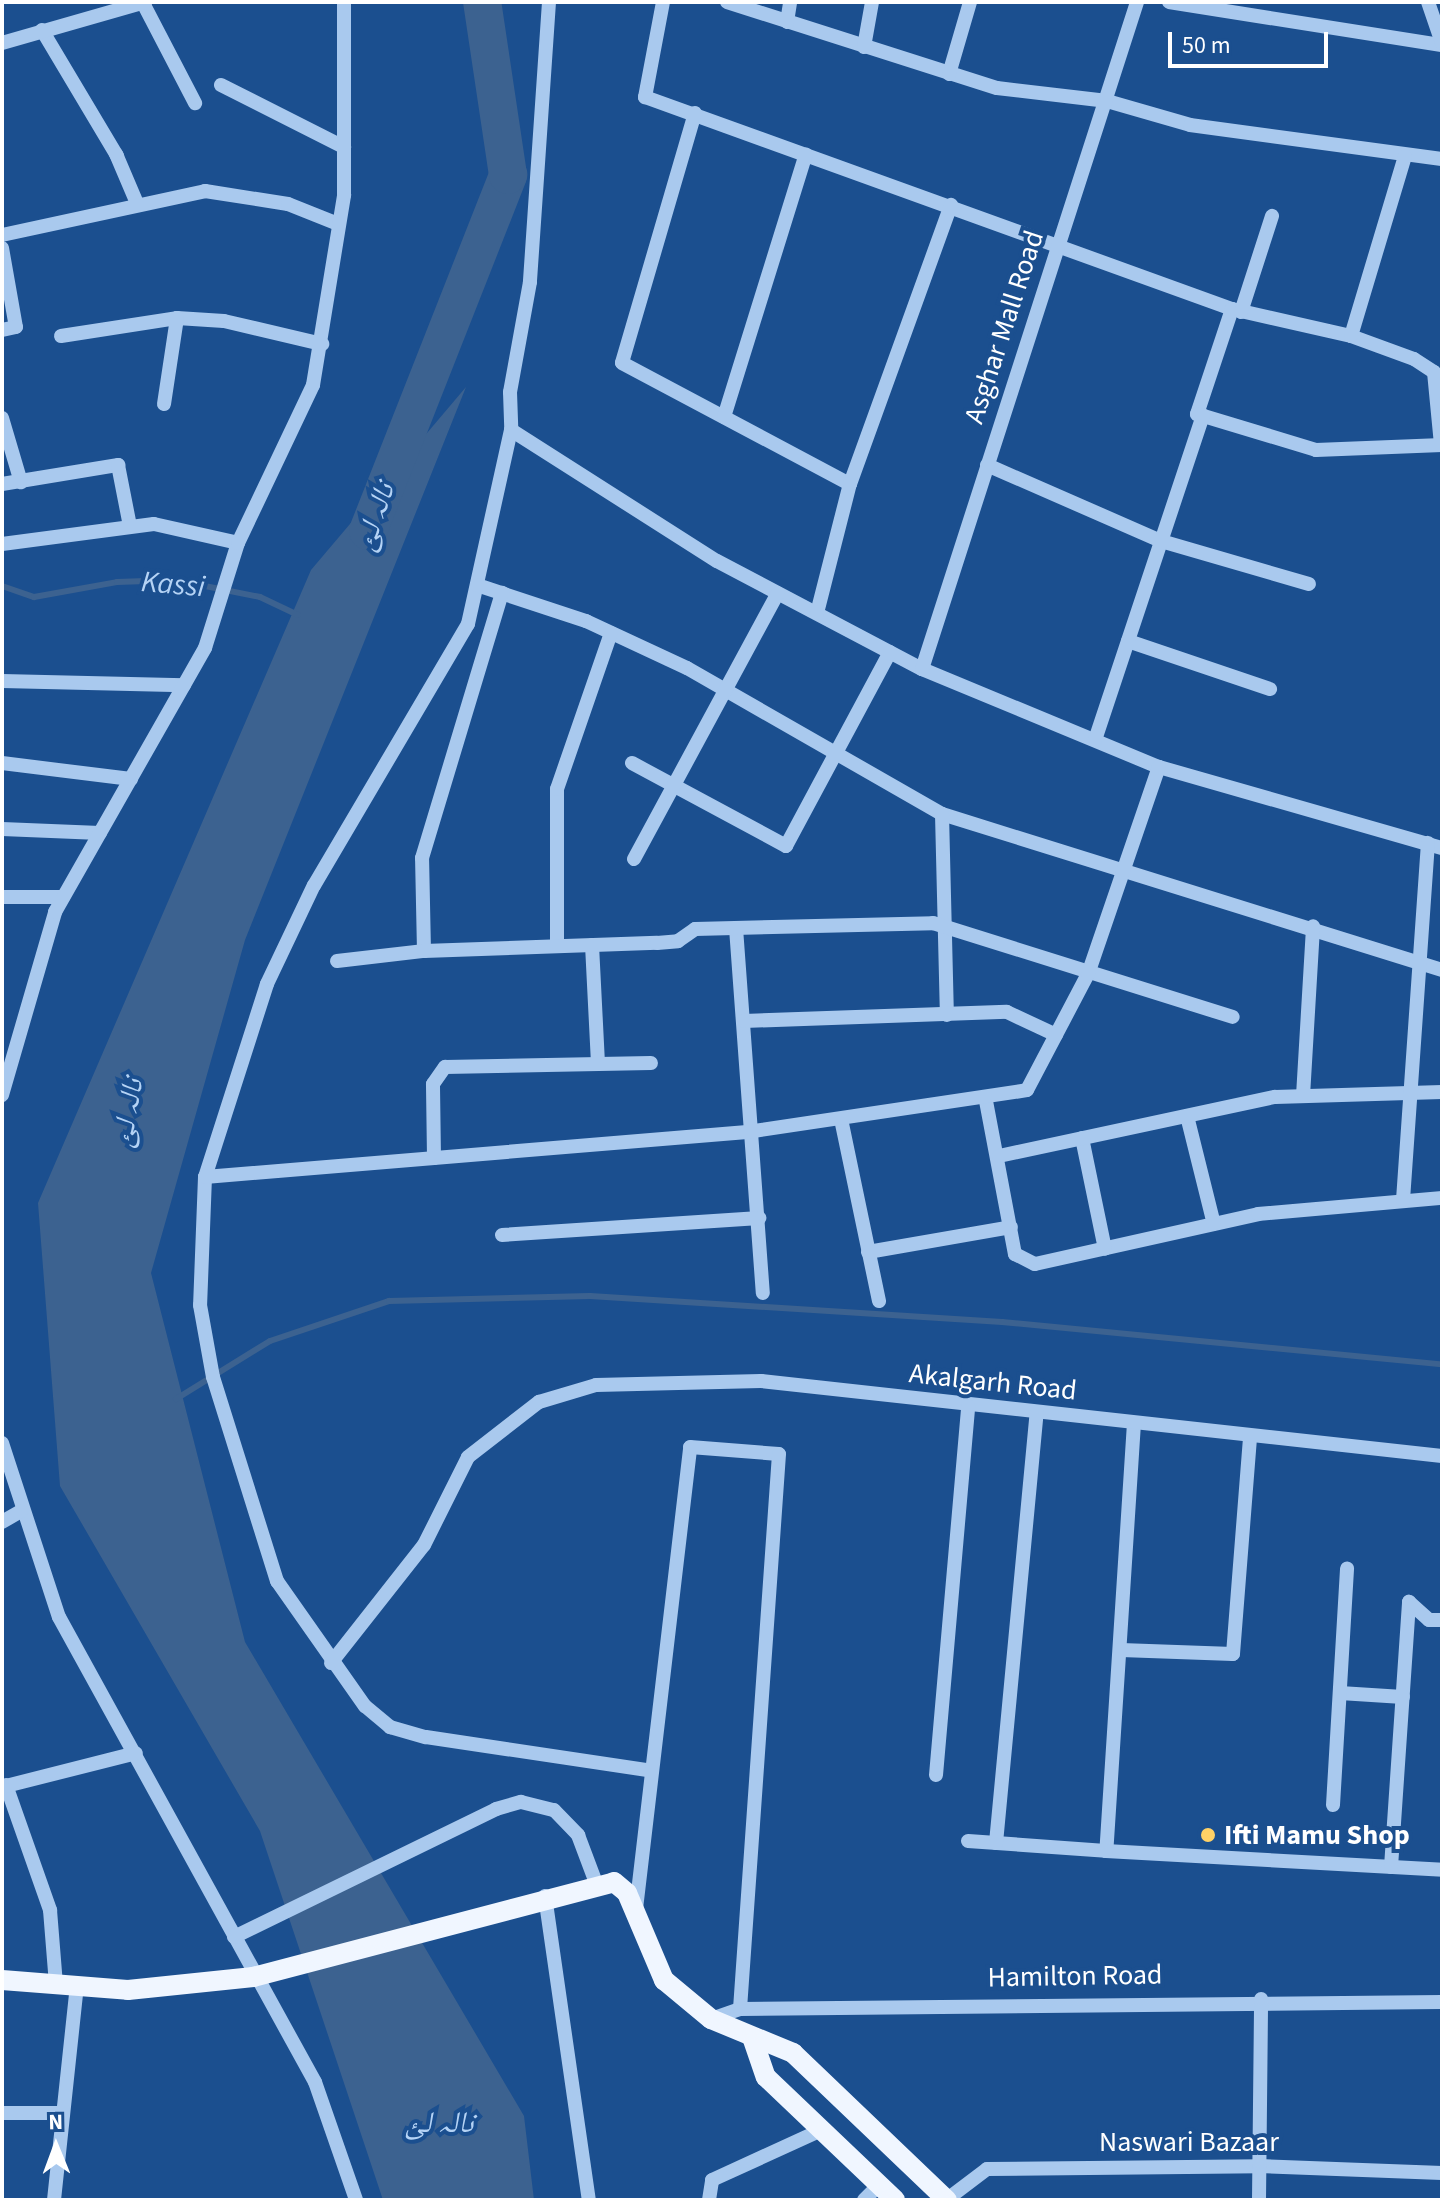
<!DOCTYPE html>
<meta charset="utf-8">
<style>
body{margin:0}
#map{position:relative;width:1444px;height:2202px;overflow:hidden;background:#1b4f8f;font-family:"Source Sans 3","Noto Naskh Arabic",sans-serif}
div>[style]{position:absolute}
.water>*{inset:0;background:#3c6290}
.stream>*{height:6px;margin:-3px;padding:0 3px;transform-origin:3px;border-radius:3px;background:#3c6290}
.river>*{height:38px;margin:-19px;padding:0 19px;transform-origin:19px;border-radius:19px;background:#3c6290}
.minor>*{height:14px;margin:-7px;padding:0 7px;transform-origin:7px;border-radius:7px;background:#a9c9ee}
.major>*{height:20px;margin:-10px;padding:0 10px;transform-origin:10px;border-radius:10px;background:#f0f6ff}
.dots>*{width:22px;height:22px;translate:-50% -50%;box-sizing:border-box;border:4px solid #1b4f8f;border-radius:50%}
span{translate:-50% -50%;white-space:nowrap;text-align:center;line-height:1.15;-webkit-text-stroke:8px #1b4f8f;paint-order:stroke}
.street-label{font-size:28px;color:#fff}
.poi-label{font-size:28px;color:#fff;font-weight:700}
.left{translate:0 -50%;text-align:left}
.water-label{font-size:30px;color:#b5d3f5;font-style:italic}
.frame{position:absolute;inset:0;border:4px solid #fff;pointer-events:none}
.north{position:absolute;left:16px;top:2106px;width:80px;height:80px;-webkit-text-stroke:6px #1b4f8f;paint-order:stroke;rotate:359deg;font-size:22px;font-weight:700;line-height:32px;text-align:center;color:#fff}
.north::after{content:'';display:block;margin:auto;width:28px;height:36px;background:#fff;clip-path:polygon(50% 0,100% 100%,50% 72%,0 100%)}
.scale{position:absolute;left:1168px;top:32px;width:160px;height:36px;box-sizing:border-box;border:4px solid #fff;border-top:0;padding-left:10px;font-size:24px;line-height:28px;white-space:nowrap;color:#fff;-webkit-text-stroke:6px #1b4f8f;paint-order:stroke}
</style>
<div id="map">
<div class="water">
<i style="clip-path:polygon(466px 387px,245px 940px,151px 1273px,245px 1642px,524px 2116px,534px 2200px,383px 2200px,260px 1831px,60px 1486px,38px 1203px,311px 570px)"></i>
</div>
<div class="stream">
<i style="left:2px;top:586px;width:34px;rotate:19deg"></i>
<i style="left:34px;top:597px;width:84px;rotate:-10.2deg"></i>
<i style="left:117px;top:582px;width:58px;rotate:-2deg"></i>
<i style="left:175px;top:580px;width:87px;rotate:11.3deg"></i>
<i style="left:260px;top:597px;width:42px;rotate:25.3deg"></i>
<i style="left:176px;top:1399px;width:110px;rotate:-31.7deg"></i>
<i style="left:270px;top:1341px;width:126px;rotate:-18.6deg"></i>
<i style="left:389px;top:1301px;width:201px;rotate:-1.4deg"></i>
<i style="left:590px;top:1296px;width:413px;rotate:3.6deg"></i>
<i style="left:1002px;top:1322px;width:442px;rotate:5.5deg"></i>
</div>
<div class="river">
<i style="left:368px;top:531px;width:383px;rotate:-68.5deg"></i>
<i style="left:508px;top:175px;width:175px;rotate:-98.5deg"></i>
</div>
<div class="minor">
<i style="left:549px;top:2px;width:281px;rotate:93.9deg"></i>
<i style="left:530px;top:282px;width:112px;rotate:100.3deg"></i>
<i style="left:510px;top:392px;width:38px;rotate:88deg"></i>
<i style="left:511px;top:430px;width:199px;rotate:102.5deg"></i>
<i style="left:468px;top:624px;width:303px;rotate:120.5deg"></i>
<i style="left:314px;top:885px;width:110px;rotate:115.4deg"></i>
<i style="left:267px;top:984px;width:203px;rotate:107.8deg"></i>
<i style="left:205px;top:1177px;width:128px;rotate:92.2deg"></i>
<i style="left:200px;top:1305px;width:73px;rotate:79.8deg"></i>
<i style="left:213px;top:1377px;width:214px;rotate:72.6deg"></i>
<i style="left:277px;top:1581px;width:153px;rotate:54.9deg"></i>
<i style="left:365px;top:1706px;width:33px;rotate:40deg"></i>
<i style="left:390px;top:1727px;width:37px;rotate:16deg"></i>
<i style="left:426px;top:1737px;width:224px;rotate:8.5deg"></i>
<i style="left:663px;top:2px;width:97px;rotate:100.7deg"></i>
<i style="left:645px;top:97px;width:624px;rotate:19.86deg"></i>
<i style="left:1232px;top:309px;width:122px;rotate:12.8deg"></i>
<i style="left:1351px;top:336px;width:67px;rotate:20.1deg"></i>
<i style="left:1414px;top:359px;width:24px;rotate:33deg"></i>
<i style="left:1434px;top:372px;width:73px;rotate:84.5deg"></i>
<i style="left:727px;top:2px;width:283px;rotate:17.7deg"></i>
<i style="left:997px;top:88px;width:111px;rotate:6.7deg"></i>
<i style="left:1107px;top:101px;width:86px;rotate:16.1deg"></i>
<i style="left:1190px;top:125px;width:254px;rotate:7.7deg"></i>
<i style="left:1169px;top:2px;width:276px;rotate:9deg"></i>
<i style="left:1428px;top:2px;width:43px;rotate:71.1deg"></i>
<i style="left:143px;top:3px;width:113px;rotate:62.5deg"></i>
<i style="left:787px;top:22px;width:20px;rotate:-81deg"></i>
<i style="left:42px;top:30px;width:147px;rotate:59.2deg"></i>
<i style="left:2px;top:43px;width:149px;rotate:-16deg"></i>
<i style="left:864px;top:47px;width:46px;rotate:-79.9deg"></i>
<i style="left:949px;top:74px;width:75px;rotate:-73.7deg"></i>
<i style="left:221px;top:85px;width:138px;rotate:26.8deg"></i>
<i style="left:695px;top:113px;width:260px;rotate:106.3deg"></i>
<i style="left:622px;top:363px;width:258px;rotate:28deg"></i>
<i style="left:116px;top:154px;width:51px;rotate:66.9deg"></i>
<i style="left:2px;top:235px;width:208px;rotate:-12.2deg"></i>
<i style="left:205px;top:191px;width:84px;rotate:8.9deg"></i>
<i style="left:288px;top:204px;width:54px;rotate:21.8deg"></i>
<i style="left:2px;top:248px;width:80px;rotate:80deg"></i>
<i style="left:16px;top:327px;width:14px;rotate:168deg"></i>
<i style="left:1232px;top:309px;width:111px;rotate:108.4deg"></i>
<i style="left:1197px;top:414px;width:124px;rotate:16.8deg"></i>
<i style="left:1316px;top:450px;width:126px;rotate:-2.3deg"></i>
<i style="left:1241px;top:312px;width:101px;rotate:-72.1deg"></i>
<i style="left:61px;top:336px;width:117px;rotate:-8.8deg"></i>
<i style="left:177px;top:318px;width:47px;rotate:3.7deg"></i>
<i style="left:224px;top:321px;width:101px;rotate:13.2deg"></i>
<i style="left:1351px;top:336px;width:188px;rotate:-73.3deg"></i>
<i style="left:164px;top:404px;width:87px;rotate:-81.4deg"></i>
<i style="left:724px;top:417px;width:275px;rotate:-72.7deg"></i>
<i style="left:2px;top:418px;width:67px;rotate:73.5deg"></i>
<i style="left:511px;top:430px;width:244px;rotate:32.5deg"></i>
<i style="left:717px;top:561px;width:232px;rotate:27.8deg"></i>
<i style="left:922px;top:669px;width:256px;rotate:22.5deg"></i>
<i style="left:1159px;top:767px;width:294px;rotate:16deg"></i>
<i style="left:987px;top:465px;width:190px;rotate:23.6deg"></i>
<i style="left:1161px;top:541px;width:154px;rotate:16.2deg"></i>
<i style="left:2px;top:484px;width:118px;rotate:-9.3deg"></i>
<i style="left:118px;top:465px;width:62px;rotate:78.9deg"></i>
<i style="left:2px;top:544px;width:153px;rotate:-7.5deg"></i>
<i style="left:154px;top:524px;width:86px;rotate:12.7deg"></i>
<i style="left:477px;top:585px;width:115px;rotate:18.3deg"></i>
<i style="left:586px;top:621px;width:111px;rotate:25deg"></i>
<i style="left:687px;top:668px;width:294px;rotate:29.8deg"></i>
<i style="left:942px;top:814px;width:524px;rotate:17.33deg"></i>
<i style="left:817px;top:613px;width:133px;rotate:-75.7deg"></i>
<i style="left:850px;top:484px;width:297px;rotate:-70.1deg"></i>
<i style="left:1128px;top:641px;width:150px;rotate:18.7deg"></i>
<i style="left:922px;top:669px;width:701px;rotate:-72.13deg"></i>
<i style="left:2px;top:681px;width:182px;rotate:1.3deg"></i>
<i style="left:1095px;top:740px;width:342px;rotate:-71.6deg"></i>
<i style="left:2px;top:763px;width:130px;rotate:7.1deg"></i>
<i style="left:632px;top:763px;width:175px;rotate:28.3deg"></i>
<i style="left:786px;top:846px;width:220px;rotate:-61.8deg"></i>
<i style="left:942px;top:814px;width:201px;rotate:88.6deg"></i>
<i style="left:2px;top:829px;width:98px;rotate:2.3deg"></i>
<i style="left:634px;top:859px;width:302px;rotate:-61.6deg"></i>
<i style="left:2px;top:897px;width:61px"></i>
<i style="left:736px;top:928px;width:366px;rotate:85.8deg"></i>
<i style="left:592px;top:945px;width:119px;rotate:87.1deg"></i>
<i style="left:557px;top:946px;width:157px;rotate:-90deg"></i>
<i style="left:557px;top:789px;width:165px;rotate:-70.9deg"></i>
<i style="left:424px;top:951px;width:93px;rotate:-91.2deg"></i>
<i style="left:422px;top:858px;width:277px;rotate:-73.2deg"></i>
<i style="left:337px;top:961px;width:88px;rotate:-6.6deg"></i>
<i style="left:424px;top:951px;width:233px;rotate:-2deg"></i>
<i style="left:657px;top:943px;width:21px;rotate:-5deg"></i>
<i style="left:678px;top:941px;width:21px;rotate:-35deg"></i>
<i style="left:695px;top:929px;width:238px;rotate:-1.4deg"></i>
<i style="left:933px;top:923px;width:314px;rotate:17.4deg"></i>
<i style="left:744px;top:1021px;width:263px;rotate:-2deg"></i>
<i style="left:1007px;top:1012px;width:54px;rotate:25.1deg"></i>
<i style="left:2px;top:1095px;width:191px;rotate:-73.8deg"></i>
<i style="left:55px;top:912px;width:304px;rotate:-60.4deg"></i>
<i style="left:205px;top:648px;width:110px;rotate:-72.6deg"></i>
<i style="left:238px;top:543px;width:175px;rotate:-64.6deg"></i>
<i style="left:313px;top:385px;width:193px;rotate:-80.7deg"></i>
<i style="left:344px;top:195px;width:193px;rotate:-90deg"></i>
<i style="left:1303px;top:1096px;width:170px;rotate:-86.6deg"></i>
<i style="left:986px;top:1101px;width:156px;rotate:79.3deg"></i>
<i style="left:1015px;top:1254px;width:22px;rotate:27deg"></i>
<i style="left:1035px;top:1264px;width:229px;rotate:-12.6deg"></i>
<i style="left:1258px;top:1214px;width:185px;rotate:-5deg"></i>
<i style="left:1187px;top:1116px;width:111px;rotate:76deg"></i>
<i style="left:841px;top:1119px;width:186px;rotate:78.2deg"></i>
<i style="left:1082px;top:1138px;width:113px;rotate:78.3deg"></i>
<i style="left:999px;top:1156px;width:282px;rotate:-12.1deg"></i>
<i style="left:1275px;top:1097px;width:167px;rotate:-1.7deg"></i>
<i style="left:434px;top:1158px;width:74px;rotate:-90.8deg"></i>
<i style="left:433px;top:1084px;width:21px;rotate:-55deg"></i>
<i style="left:445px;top:1067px;width:206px;rotate:-1.1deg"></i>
<i style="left:205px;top:1177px;width:544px;rotate:-4.75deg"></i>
<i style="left:747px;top:1132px;width:283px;rotate:-8.5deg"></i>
<i style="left:1027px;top:1090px;width:131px;rotate:-62.3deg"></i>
<i style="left:1088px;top:974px;width:219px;rotate:-71.1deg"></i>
<i style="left:1403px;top:1200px;width:358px;rotate:-86deg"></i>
<i style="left:502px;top:1235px;width:258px;rotate:-3.8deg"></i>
<i style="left:868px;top:1252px;width:145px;rotate:-9.9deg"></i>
<i style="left:1134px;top:1423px;width:429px;rotate:93.7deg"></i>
<i style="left:1106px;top:1851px;width:337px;rotate:3.2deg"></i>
<i style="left:2px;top:1443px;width:183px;rotate:71.9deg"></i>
<i style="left:59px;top:1617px;width:531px;rotate:61.17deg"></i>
<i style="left:315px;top:2082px;width:125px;rotate:70.8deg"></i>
<i style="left:2px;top:1522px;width:22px;rotate:-30deg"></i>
<i style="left:1121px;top:1650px;width:112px;rotate:2deg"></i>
<i style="left:1233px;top:1654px;width:218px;rotate:-85.5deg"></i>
<i style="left:331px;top:1663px;width:150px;rotate:-51.8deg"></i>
<i style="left:424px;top:1545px;width:98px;rotate:-63.4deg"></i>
<i style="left:468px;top:1457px;width:90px;rotate:-37.8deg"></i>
<i style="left:539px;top:1402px;width:59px;rotate:-16.6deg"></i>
<i style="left:596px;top:1385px;width:165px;rotate:-1.4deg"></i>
<i style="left:761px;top:1381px;width:685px;rotate:6.28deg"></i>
<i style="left:1340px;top:1693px;width:63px;rotate:3.6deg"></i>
<i style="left:936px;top:1775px;width:370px;rotate:-85deg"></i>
<i style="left:6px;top:1785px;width:133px;rotate:70.6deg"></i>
<i style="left:50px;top:1910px;width:74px;rotate:85.4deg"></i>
<i style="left:2px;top:1787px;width:138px;rotate:-14.2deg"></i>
<i style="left:1333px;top:1805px;width:237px;rotate:-86.6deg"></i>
<i style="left:968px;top:1841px;width:138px;rotate:4.1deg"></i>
<i style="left:996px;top:1843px;width:432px;rotate:-84.6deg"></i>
<i style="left:1391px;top:1867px;width:266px;rotate:-86.1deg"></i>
<i style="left:1409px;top:1602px;width:27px;rotate:42deg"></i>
<i style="left:1429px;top:1620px;width:13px"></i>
<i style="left:545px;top:1896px;width:307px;rotate:81.8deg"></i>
<i style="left:636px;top:1909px;width:465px;rotate:-83.3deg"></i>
<i style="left:690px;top:1447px;width:89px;rotate:4.5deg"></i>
<i style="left:779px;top:1454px;width:556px;rotate:94.02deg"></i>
<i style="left:234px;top:1937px;width:292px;rotate:-26deg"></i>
<i style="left:496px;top:1809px;width:26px;rotate:-16deg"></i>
<i style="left:521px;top:1802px;width:34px;rotate:14deg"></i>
<i style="left:554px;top:1810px;width:35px;rotate:46deg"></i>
<i style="left:578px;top:1835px;width:51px;rotate:69.4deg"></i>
<i style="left:711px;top:2019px;width:31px;rotate:-19deg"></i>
<i style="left:740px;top:2009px;width:702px;rotate:-0.57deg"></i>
<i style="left:2px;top:2113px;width:61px"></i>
<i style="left:54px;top:2200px;width:215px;rotate:-83.9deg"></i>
<i style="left:709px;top:2200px;width:20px;rotate:-81deg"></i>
<i style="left:712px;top:2180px;width:120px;rotate:-24.6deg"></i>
<i style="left:864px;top:2200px;width:21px;rotate:-45deg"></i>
<i style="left:946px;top:2200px;width:51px;rotate:-37.1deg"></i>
<i style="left:987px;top:2169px;width:273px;rotate:-0.6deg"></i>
<i style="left:1260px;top:2166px;width:182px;rotate:2.2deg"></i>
<i style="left:1259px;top:2200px;width:201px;rotate:-89.4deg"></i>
</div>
<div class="major">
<i style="left:2px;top:1980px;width:126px;rotate:4.5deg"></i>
<i style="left:128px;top:1990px;width:126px;rotate:-5.9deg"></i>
<i style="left:253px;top:1977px;width:373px;rotate:-14.7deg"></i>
<i style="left:614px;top:1882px;width:17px;rotate:40deg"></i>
<i style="left:627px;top:1893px;width:95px;rotate:67deg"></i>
<i style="left:664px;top:1980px;width:61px;rotate:39.7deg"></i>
<i style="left:711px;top:2019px;width:89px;rotate:22.5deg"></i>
<i style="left:793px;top:2053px;width:213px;rotate:43.7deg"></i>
<i style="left:753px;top:2040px;width:39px;rotate:71deg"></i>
<i style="left:766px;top:2077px;width:178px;rotate:43.6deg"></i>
</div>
<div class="dots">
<i style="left:1208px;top:1835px;background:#ffd166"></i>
</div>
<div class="street-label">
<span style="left:1004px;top:327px;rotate:-72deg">Asghar Mall Road</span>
<span style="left:993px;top:1382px;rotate:6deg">Akalgarh Road</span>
<span style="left:1075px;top:1976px;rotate:-1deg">Hamilton Road</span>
<span style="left:1189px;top:2142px">Naswari Bazaar</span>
</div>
<div class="poi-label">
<span class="left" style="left:1224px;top:1835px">Ifti Mamu Shop</span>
</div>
<div class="water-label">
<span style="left:375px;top:517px;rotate:-71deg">نالہ لئ</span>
<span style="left:173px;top:585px;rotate:5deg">Kassi</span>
<span style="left:128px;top:1113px;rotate:-80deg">نالہ لئ</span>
<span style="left:439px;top:2123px">نالہ لئ</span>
</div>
<div class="frame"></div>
<div class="north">N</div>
<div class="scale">50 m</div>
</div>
